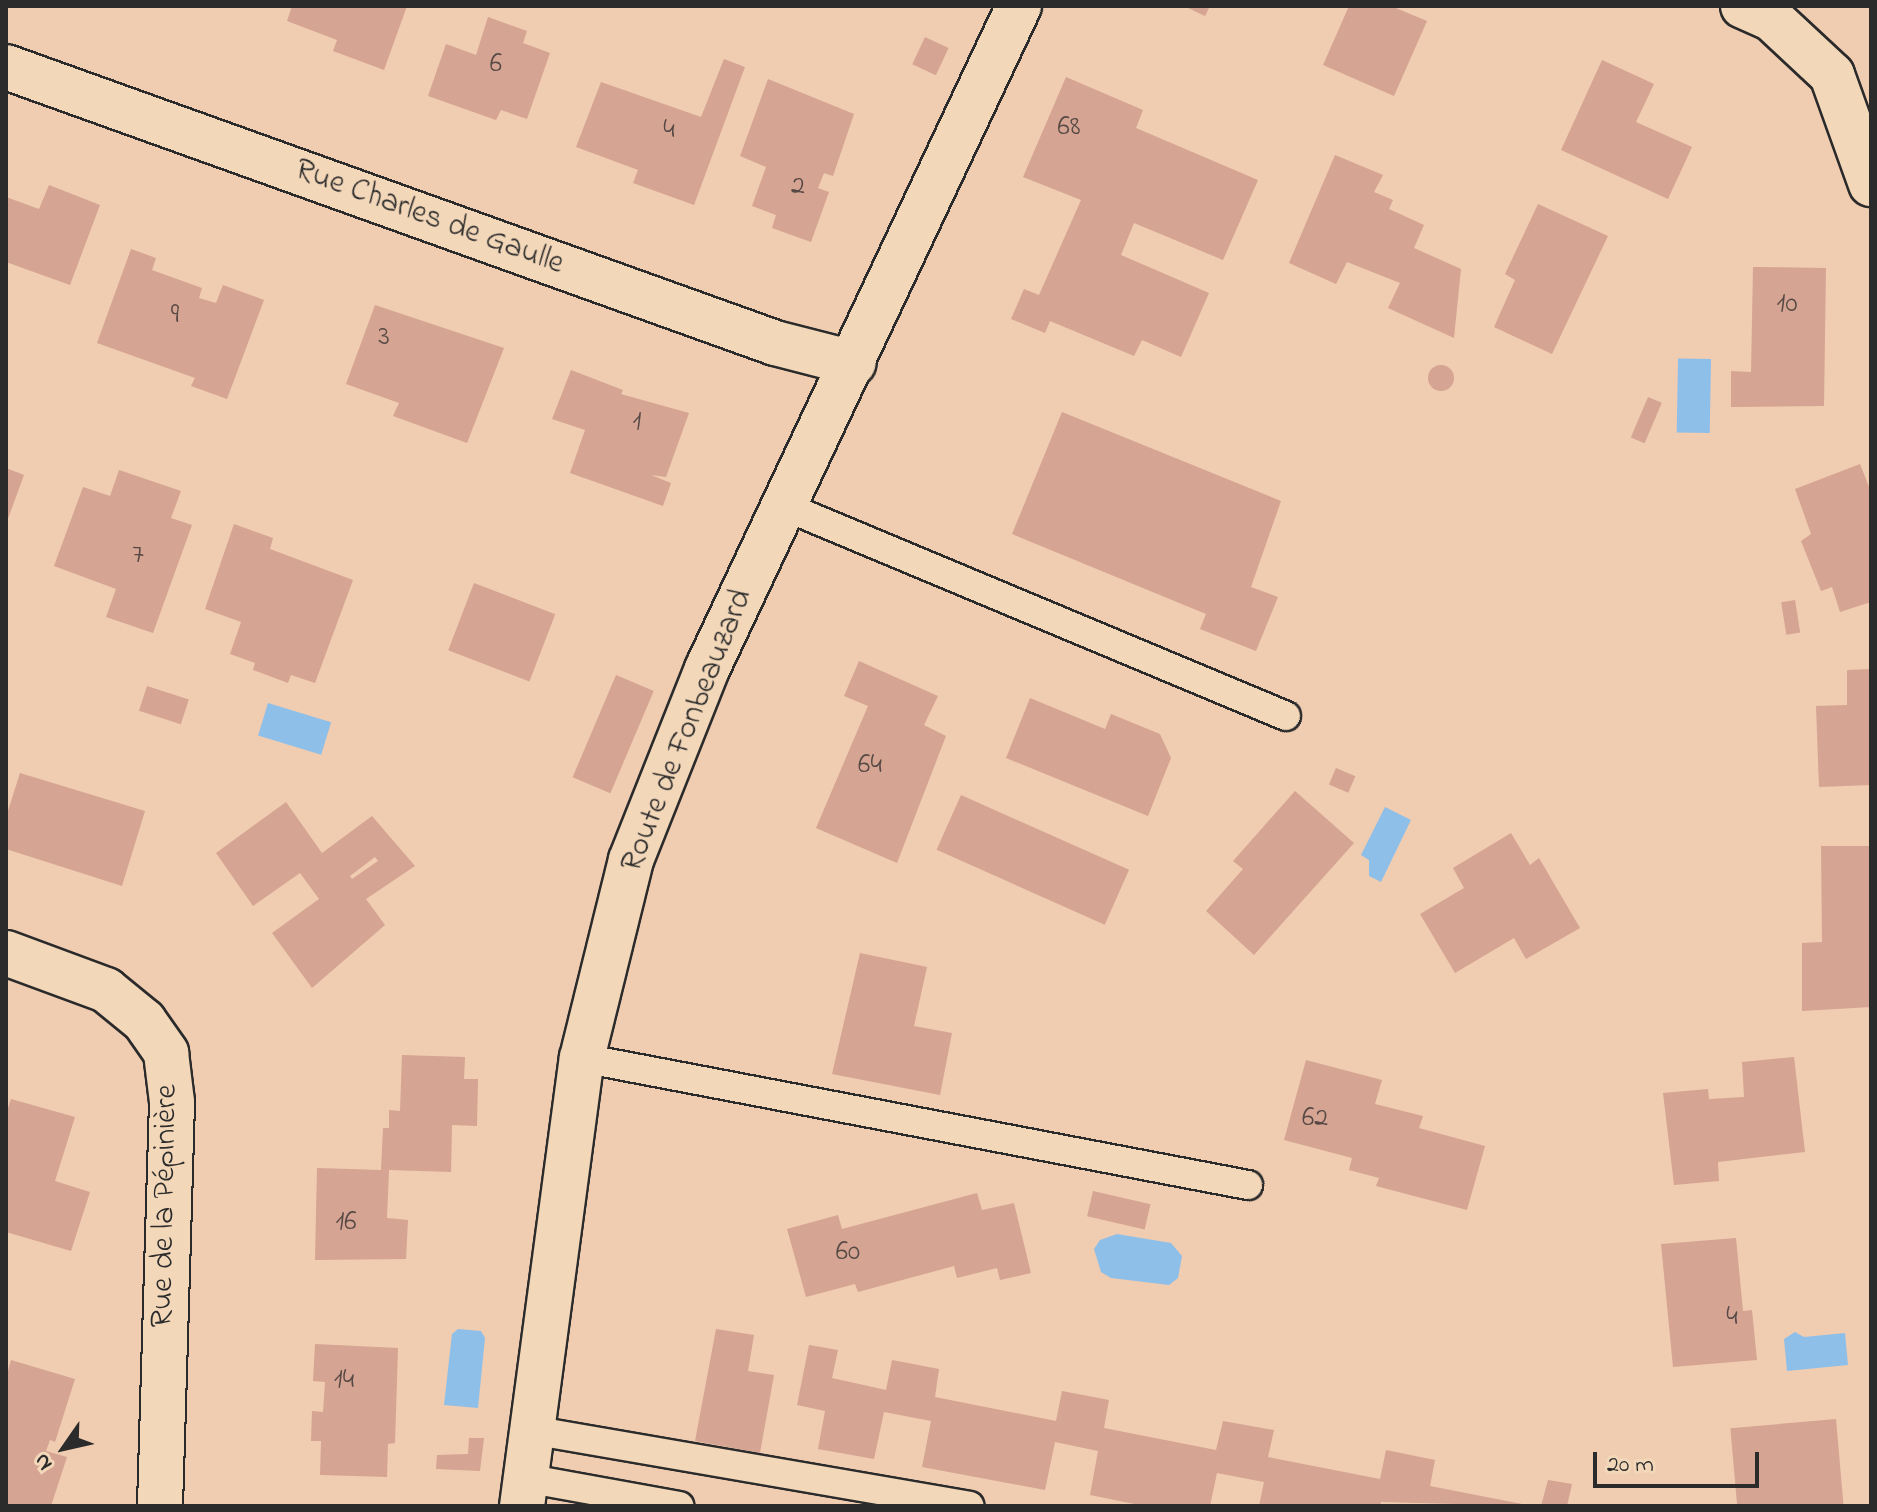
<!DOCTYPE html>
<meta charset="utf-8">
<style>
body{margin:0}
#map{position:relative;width:1877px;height:1512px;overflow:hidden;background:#f0ccb1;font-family:"Indie Flower",sans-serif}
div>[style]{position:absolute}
.water>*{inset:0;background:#8ebfe9;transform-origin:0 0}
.building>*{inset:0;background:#d5a492;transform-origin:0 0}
.round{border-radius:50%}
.roads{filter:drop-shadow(2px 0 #2b2b2b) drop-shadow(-2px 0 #2b2b2b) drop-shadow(0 2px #2b2b2b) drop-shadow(0 -2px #2b2b2b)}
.lane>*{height:28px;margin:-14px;padding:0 14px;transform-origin:14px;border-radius:14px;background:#f3d7b9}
.street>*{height:44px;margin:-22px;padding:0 22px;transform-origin:22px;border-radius:22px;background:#f3d7b9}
.secondary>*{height:44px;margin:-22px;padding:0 22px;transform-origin:22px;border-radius:22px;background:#f3d7b9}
span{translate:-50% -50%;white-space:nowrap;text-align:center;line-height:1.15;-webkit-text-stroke:6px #f3d7b9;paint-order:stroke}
.number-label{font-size:28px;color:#564945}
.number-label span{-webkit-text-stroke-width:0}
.street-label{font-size:32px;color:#2b2b2b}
.frame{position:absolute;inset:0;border:8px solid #2b2b2b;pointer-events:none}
.north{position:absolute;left:24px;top:1408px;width:80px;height:80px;-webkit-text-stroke:6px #f3d7b9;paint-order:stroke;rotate:236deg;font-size:22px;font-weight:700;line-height:32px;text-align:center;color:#2b2b2b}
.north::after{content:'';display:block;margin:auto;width:28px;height:36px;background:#2b2b2b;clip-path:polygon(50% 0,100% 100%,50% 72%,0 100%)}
.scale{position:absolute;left:1593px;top:1452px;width:166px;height:36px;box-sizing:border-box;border:4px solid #2b2b2b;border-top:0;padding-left:10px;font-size:24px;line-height:28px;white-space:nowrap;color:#2b2b2b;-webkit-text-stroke:6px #f3d7b9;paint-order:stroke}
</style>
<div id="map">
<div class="water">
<i style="left:1711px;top:359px;width:74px;height:33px;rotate:91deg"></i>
<i style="left:268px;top:703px;width:66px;height:34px;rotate:17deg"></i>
<i style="clip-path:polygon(1385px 807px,1411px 820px,1381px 882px,1369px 876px,1369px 860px,1361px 855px)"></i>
<i style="clip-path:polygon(1117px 1234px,1171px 1243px,1182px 1256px,1178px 1278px,1169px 1285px,1111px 1278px,1101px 1272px,1094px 1249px,1100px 1240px)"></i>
<i style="clip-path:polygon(458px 1329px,481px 1331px,485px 1338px,478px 1408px,444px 1405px,452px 1334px)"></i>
<i style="clip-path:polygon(1795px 1332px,1804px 1337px,1845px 1333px,1848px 1365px,1787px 1371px,1784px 1339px)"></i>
</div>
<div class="building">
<i style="clip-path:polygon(292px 6px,407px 6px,384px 70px,333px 51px,337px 40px,287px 21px)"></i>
<i style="clip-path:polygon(1184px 6px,1210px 6px,1205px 16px)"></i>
<i style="clip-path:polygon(1349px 6px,1391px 6px,1427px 21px,1394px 96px,1323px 65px)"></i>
<i style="clip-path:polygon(488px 17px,527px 31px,523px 43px,550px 53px,527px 119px,501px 110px,496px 120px,428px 96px,446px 44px,476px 55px)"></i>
<i style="left:925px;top:37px;width:26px;height:30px;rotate:25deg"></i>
<i style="clip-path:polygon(724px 59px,745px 67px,694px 205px,633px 183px,638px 170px,576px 147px,601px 82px,701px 117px)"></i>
<i style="clip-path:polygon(1602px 60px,1654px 84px,1636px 122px,1692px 147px,1668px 199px,1561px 150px)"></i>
<i style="clip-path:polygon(1066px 77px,1143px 110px,1136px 128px,1258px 180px,1223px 260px,1134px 223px,1121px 255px,1209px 293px,1181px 357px,1142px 340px,1134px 356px,1050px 321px,1045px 333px,1011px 319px,1024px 289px,1039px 295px,1081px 200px,1023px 177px)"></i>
<i style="clip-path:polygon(768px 79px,854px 114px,833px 176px,824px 173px,818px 188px,829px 192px,811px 242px,772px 228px,776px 215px,752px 206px,766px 167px,740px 156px)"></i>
<i style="clip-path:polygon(1335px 155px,1383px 175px,1374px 192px,1393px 200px,1389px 209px,1424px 225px,1414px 248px,1461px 269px,1454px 338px,1388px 308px,1400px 283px,1347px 262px,1336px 284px,1289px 263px)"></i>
<i style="clip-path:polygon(49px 185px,100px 205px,70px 285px,6px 262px,6px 197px,39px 209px)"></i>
<i style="clip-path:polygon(1538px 204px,1608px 236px,1552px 354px,1494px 327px,1515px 280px,1505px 274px)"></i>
<i style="clip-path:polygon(131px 249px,156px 258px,152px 270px,202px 288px,199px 298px,216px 303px,223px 285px,264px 300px,227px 399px,191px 386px,195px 378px,97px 343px)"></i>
<i style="clip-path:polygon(1753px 267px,1826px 268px,1824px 406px,1731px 407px,1731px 371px,1751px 372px)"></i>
<i style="clip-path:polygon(375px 305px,504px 348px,467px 443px,393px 416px,399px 403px,346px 384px)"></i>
<i class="round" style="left:1428px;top:365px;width:26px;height:26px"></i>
<i style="clip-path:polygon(571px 370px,623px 390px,621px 394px,689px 413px,666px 477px,651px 475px,671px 483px,663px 506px,570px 473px,585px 430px,552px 419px)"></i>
<i style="left:1648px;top:397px;width:15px;height:44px;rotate:23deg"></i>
<i style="clip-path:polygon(1062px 412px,1281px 501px,1251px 587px,1278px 597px,1256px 651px,1200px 629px,1206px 614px,1012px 534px)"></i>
<i style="clip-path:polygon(1860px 464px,1871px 492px,1871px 602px,1840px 612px,1832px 587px,1821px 591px,1801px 541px,1811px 534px,1795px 489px)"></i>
<i style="clip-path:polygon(6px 468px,24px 475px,6px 524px)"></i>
<i style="clip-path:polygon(119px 470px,181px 491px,171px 518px,192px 525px,153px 633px,106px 617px,116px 589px,54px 566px,83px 487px,110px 496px)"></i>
<i style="clip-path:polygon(234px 524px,273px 538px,270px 549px,353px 580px,315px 683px,291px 675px,288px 683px,253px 670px,255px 663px,230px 654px,241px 622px,205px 609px)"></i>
<i style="left:474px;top:583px;width:87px;height:72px;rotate:21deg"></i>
<i style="left:1795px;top:600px;width:33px;height:14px;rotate:81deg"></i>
<i style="clip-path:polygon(859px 661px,938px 696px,924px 725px,946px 736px,897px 863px,816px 828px,868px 706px,844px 696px)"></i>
<i style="clip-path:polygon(1871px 669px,1871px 785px,1819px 787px,1816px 706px,1847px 705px,1847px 670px)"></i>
<i style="left:616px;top:675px;width:41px;height:111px;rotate:23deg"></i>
<i style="left:147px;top:686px;width:44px;height:26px;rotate:18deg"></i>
<i style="clip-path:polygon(1030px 698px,1105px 729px,1111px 714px,1160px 734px,1171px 758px,1148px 816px,1006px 758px)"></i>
<i style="left:1336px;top:768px;width:21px;height:18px;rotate:23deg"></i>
<i style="clip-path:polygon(20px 773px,145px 811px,122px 886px,6px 849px,6px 817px)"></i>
<i style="clip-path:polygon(1295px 791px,1354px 843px,1254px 955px,1206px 911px,1243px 869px,1233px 861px)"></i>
<i style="left:961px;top:795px;width:184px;height:60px;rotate:24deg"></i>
<i style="clip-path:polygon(evenodd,286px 802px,322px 853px,372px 816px,415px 866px,366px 899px,385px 925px,312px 988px,272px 933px,319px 899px,300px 873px,253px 906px,216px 853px,286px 802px,375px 857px,378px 861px,352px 879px,350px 876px,375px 857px)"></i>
<i style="clip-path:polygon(1511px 833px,1530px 865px,1539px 858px,1580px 928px,1526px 959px,1514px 938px,1455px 973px,1420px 914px,1464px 888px,1453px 868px)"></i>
<i style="clip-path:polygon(1821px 846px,1871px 846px,1871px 1007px,1802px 1011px,1802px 943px,1822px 942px)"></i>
<i style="clip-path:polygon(860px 953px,927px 967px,914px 1026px,952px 1033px,940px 1095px,832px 1074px)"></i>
<i style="clip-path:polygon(402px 1055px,465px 1057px,464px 1079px,478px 1079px,477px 1126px,452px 1125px,451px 1172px,389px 1170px,387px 1218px,408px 1220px,406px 1259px,315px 1260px,317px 1168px,381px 1170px,383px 1128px,389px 1128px,389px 1110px,400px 1111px)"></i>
<i style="clip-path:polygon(1794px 1057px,1805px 1152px,1718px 1162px,1719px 1181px,1674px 1185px,1663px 1093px,1708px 1089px,1709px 1099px,1744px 1097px,1742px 1062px)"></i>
<i style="clip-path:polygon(1306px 1060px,1382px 1080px,1375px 1104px,1423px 1116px,1419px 1128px,1485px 1146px,1467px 1210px,1376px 1186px,1379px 1178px,1349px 1170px,1352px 1158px,1284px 1140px)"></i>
<i style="clip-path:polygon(11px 1099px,75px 1117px,55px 1181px,90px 1192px,71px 1251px,6px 1232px,6px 1114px)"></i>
<i style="left:1093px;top:1191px;width:59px;height:26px;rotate:13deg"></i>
<i style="clip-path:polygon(977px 1193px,982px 1210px,1014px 1203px,1031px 1273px,1000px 1280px,997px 1268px,957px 1278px,954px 1266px,858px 1292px,855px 1284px,806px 1297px,787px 1229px,838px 1215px,842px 1229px)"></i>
<i style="clip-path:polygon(1736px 1238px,1743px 1311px,1752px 1310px,1757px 1360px,1673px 1367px,1661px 1244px)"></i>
<i style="clip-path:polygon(716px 1329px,754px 1335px,748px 1371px,774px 1375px,760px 1453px,695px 1441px)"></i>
<i style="clip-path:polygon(315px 1344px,398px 1348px,395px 1443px,388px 1444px,387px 1477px,320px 1475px,321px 1441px,311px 1441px,312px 1411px,323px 1412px,325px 1382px,313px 1381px)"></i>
<i style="clip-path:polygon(809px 1345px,838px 1350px,832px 1378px,886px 1390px,892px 1360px,939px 1369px,935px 1397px,1056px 1421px,1062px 1391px,1109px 1400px,1104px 1428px,1216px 1450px,1223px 1421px,1274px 1430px,1268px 1457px,1380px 1479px,1386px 1450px,1435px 1460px,1430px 1486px,1532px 1506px,1381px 1502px,1380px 1506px,1259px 1506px,1264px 1482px,1217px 1473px,1210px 1506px,1144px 1506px,1090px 1495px,1098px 1451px,1055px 1442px,1045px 1490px,922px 1467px,931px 1421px,884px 1412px,874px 1459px,818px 1449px,825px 1411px,797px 1405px)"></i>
<i style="clip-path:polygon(11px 1360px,75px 1379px,55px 1442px,50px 1440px,46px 1451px,67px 1457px,51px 1506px,6px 1506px,6px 1378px)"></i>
<i style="left:1836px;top:1419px;width:87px;height:106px;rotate:85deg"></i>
<i style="clip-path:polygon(469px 1438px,484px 1438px,480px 1471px,436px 1469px,437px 1455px,468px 1454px)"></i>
<i style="clip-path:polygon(1548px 1480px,1572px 1484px,1567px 1506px,1541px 1506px)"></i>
</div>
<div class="roads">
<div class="lane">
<i style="left:784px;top:506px;width:544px;rotate:22.7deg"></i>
<i style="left:582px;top:1058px;width:678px;rotate:10.8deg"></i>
<i style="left:531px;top:1430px;width:445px;rotate:9.8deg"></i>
<i style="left:525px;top:1478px;width:157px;rotate:10.3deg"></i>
</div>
<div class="street">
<i style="left:1743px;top:6px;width:32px;rotate:24deg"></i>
<i style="left:1772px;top:19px;width:82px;rotate:43deg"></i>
<i style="left:1832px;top:75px;width:116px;rotate:70.3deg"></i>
<i style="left:6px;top:67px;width:817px;rotate:19.74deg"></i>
<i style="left:775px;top:343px;width:81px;rotate:14.4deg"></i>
<i style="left:6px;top:953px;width:107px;rotate:20.3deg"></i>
<i style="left:106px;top:990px;width:49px;rotate:39.2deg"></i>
<i style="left:144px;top:1021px;width:39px;rotate:55deg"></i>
<i style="left:166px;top:1053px;width:49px;rotate:83deg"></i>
<i style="left:172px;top:1102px;width:404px;rotate:91.7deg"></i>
</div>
<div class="secondary">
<i style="left:522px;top:1506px;width:452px;rotate:-82.4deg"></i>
<i style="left:582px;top:1058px;width:204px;rotate:-76.1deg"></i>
<i style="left:631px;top:860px;width:206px;rotate:-68.3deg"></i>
<i style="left:707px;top:669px;width:733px;rotate:-64.8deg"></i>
</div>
</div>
<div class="number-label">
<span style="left:496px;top:65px">6</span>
<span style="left:1069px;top:128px">68</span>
<span style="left:669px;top:131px">4</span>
<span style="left:798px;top:187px">2</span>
<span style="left:1787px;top:305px">10</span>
<span style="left:175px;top:316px">9</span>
<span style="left:384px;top:338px">3</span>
<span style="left:637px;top:423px">1</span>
<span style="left:138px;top:556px">7</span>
<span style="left:870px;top:766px">64</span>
<span style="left:1315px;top:1119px">62</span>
<span style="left:346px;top:1223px">16</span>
<span style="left:848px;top:1253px">60</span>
<span style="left:1732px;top:1318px">4</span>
<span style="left:344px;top:1381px">14</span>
</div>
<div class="street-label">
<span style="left:429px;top:218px;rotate:20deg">Rue Charles de Gaulle</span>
<span style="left:688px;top:731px;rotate:-68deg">Route de Fonbeauzard</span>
<span style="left:166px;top:1206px;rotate:-89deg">Rue de la Pépinière</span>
</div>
<div class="frame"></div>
<div class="north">N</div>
<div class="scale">20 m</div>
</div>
